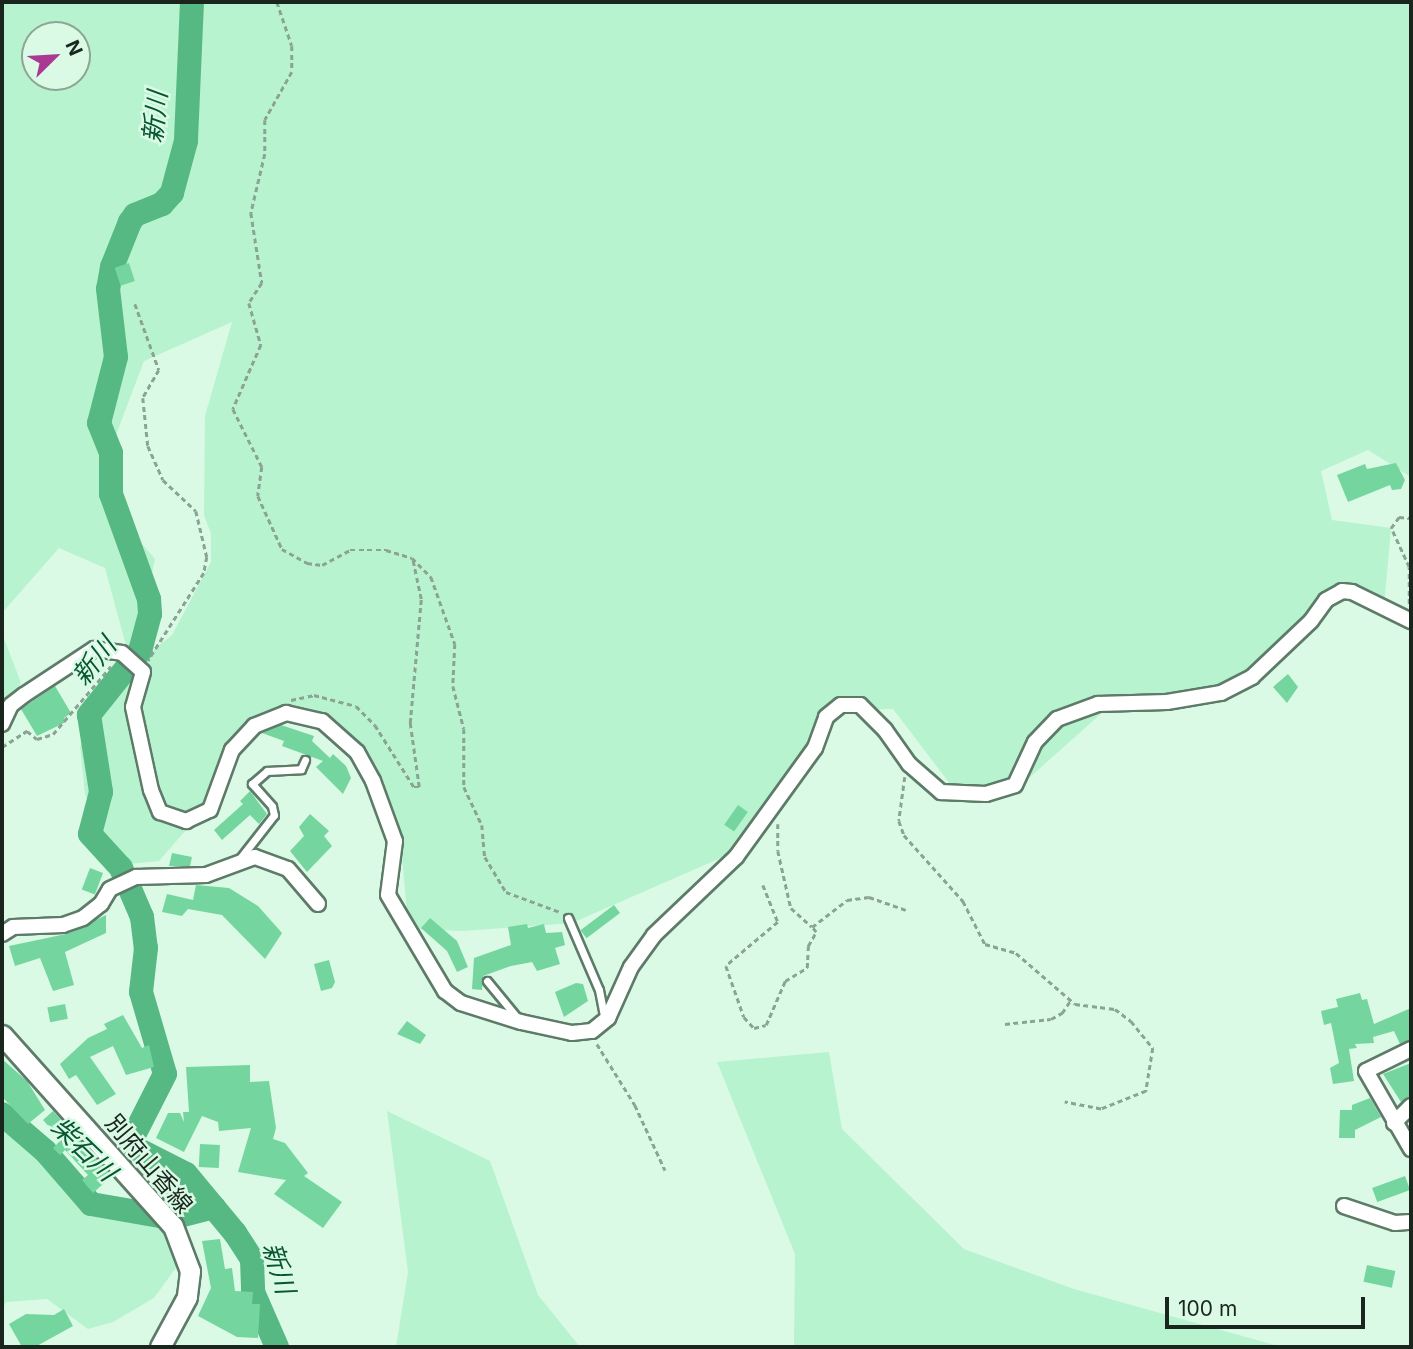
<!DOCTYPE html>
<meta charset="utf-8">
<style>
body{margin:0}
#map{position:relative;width:1413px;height:1349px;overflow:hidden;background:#dafae5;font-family:Inter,"Noto Sans JP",sans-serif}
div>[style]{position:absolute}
.green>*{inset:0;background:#b7f3ce}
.river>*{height:24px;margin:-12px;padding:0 12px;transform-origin:12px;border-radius:12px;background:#56b882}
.building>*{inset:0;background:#74d69e;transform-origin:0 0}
.path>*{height:2.5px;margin-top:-1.25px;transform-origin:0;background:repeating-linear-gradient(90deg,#8ba393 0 5px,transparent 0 8.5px)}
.roads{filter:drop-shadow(2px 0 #5e7b69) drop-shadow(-2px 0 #5e7b69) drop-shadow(0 2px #5e7b69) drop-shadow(0 -2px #5e7b69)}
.service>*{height:7px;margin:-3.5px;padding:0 3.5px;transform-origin:3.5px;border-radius:3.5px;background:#fff}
.minor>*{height:14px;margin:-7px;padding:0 7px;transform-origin:7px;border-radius:7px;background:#fff}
.secondary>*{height:19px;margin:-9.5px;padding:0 9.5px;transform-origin:9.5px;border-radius:9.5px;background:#fff}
span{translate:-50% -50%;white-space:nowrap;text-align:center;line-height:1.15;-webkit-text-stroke:5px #dafae5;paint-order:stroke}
.street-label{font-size:24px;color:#19251d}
.water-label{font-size:26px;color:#065632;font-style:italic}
.frame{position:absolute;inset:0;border:4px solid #19251d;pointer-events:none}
.north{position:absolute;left:21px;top:21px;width:70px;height:70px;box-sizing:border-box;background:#dafae5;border:2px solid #8da595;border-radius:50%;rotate:66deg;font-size:19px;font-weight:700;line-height:28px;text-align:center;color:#19251d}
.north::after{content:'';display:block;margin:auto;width:24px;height:32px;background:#ab3994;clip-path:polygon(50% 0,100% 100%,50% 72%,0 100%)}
.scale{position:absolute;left:1165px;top:1297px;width:200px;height:32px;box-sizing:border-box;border:4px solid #19251d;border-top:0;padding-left:9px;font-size:21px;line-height:24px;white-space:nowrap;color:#19251d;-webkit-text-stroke:5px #dafae5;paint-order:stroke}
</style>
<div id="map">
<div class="green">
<i style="clip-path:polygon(evenodd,2px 2px,1411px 2px,1411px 477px,1368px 450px,1321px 471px,1332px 520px,1391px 528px,1384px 606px,1331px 597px,1252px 677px,1104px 711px,1029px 778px,954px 789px,893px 709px,842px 710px,811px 744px,732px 853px,572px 923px,463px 931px,413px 929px,408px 923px,400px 836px,361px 748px,345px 729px,305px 709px,282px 708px,244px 728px,206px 807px,159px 861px,118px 865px,85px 794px,80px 746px,147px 655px,172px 635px,211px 562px,211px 534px,204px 515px,205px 416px,232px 322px,144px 361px,116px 435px,115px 513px,155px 559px,138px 638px,128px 653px,105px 568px,59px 548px,2px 613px,2px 2px,35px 35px,77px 35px,77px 77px,35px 77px,35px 35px)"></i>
<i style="clip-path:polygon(2px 633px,21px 683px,2px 710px)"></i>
<i style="clip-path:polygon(829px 1052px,842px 1129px,964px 1249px,1074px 1289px,1282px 1347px,794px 1347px,795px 1254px,717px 1062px)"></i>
<i style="clip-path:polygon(387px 1111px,490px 1161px,538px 1295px,580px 1347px,396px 1347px,408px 1272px)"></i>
<i style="clip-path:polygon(2px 1123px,85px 1200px,151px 1202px,177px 1235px,178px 1265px,154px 1298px,113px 1322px,88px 1329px,47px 1299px,6px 1302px,2px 1310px)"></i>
</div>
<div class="river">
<i style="left:192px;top:2px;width:139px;rotate:92.5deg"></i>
<i style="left:186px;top:141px;width:54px;rotate:105.1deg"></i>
<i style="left:172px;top:193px;width:15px;rotate:132deg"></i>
<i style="left:162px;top:204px;width:29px;rotate:158deg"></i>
<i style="left:135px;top:215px;width:9px;rotate:126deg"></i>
<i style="left:130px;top:222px;width:48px;rotate:111.8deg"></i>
<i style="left:112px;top:267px;width:22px;rotate:100deg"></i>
<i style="left:108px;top:289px;width:68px;rotate:83.3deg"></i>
<i style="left:116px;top:357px;width:68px;rotate:104.4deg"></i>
<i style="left:99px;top:423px;width:32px;rotate:68deg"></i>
<i style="left:111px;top:453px;width:41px;rotate:90deg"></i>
<i style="left:111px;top:494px;width:112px;rotate:70.1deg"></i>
<i style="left:149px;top:599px;width:15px;rotate:86deg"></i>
<i style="left:150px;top:614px;width:38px;rotate:105deg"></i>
<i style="left:140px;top:651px;width:82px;rotate:128.6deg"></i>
<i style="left:89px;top:715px;width:78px;rotate:81.1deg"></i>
<i style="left:101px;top:792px;width:43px;rotate:104.7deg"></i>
<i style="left:90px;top:834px;width:46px;rotate:47.6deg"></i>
<i style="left:121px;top:868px;width:53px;rotate:66.8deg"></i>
<i style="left:142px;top:917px;width:31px;rotate:83deg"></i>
<i style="left:146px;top:948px;width:44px;rotate:96.5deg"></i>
<i style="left:141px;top:992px;width:85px;rotate:73.7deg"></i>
<i style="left:165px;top:1074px;width:75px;rotate:116.9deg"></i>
<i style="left:131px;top:1141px;width:6px;rotate:72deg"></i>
<i style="left:133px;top:1147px;width:59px;rotate:27deg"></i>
<i style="left:186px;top:1174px;width:77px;rotate:50.3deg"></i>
<i style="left:235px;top:1233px;width:31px;rotate:57deg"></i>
<i style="left:252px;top:1259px;width:33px;rotate:88deg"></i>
<i style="left:253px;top:1292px;width:60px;rotate:66.4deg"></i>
<i style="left:2px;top:1114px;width:57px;rotate:40.7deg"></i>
<i style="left:45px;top:1151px;width:70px;rotate:49deg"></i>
<i style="left:91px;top:1204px;width:81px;rotate:9.9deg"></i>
<i style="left:171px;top:1218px;width:44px;rotate:-14.3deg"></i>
</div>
<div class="building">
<i style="left:129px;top:263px;width:19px;height:15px;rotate:72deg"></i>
<i style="clip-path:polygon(1396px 463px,1405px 480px,1401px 489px,1392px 490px,1390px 485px,1348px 502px,1337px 475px,1365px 464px,1367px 469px)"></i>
<i style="clip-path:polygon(1288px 674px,1298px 687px,1287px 703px,1273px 687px)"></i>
<i style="clip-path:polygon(55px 686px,71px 713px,64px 718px,66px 722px,37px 736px,21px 709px)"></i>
<i style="clip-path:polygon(281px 725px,314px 736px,312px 741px,330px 758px,333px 754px,346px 766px,351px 778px,343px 794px,316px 767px,323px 761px,282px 746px,284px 741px,262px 733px)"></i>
<i style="clip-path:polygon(250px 791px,267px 814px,259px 824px,250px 815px,222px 840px,214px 830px,243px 804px,240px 801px)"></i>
<i style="left:738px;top:805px;width:12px;height:24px;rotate:35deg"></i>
<i style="clip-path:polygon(310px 814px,329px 831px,324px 836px,332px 846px,307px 872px,290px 851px,304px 836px,299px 827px)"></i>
<i style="clip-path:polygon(172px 853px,192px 857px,190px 866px,169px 866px)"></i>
<i style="left:90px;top:868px;width:14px;height:23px;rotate:21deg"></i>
<i style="clip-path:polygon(196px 885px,229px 888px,258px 906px,282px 933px,265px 959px,222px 915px,188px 909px,182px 916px,162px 912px,167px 894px,193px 900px)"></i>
<i style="left:614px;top:905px;width:10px;height:42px;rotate:53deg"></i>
<i style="clip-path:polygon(106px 915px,106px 933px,65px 952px,74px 985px,53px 991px,40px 958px,15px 966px,9px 946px,66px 934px)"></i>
<i style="clip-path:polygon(430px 918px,457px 941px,468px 967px,457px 972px,447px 951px,421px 928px)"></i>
<i style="clip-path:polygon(527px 924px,528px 928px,544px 924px,546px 933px,562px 932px,565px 945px,555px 948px,560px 964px,537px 971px,532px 962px,511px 966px,483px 976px,482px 990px,472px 989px,474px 958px,511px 945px,508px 927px)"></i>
<i style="clip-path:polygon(329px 960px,335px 982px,332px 988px,321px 991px,314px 964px)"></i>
<i style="clip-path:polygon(576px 983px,583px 984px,588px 1001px,564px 1017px,555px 992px)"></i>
<i style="clip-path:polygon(1360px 993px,1362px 1000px,1367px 999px,1374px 1024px,1411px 1008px,1411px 1039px,1400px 1044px,1394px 1031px,1373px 1037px,1374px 1043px,1355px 1044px,1357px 1048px,1349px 1049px,1354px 1081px,1333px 1084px,1330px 1068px,1339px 1063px,1331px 1023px,1324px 1025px,1321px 1011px,1338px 1007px,1336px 999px)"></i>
<i style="left:65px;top:1004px;width:15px;height:18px;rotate:79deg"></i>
<i style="clip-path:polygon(123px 1015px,142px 1048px,149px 1045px,154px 1067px,126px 1075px,113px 1046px,90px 1057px,116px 1094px,97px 1105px,76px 1075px,69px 1079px,60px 1064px,88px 1038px,107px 1029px,104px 1024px)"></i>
<i style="clip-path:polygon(407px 1021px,426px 1035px,420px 1044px,397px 1034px)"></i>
<i style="clip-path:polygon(2px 1059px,27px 1081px,45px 1110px,28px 1124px,2px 1097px)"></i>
<i style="clip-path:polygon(1411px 1063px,1411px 1097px,1401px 1102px,1383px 1074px)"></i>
<i style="clip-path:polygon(250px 1065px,250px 1082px,269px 1081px,276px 1128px,273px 1139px,285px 1143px,308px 1173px,304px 1176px,342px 1202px,323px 1228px,274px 1194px,286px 1180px,238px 1172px,251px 1128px,219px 1131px,218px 1122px,202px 1116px,184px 1152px,156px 1138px,168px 1113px,180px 1113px,184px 1122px,183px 1112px,189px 1112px,186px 1067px)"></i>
<i style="clip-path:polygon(1370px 1098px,1381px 1117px,1355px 1130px,1355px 1138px,1339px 1138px,1340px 1110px,1352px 1110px,1352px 1105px)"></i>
<i style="clip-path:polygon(53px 1111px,112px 1176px,93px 1193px,82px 1180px,88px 1175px,65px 1150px,60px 1155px,53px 1148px,61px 1140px,43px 1120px)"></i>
<i style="left:200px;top:1144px;width:20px;height:23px;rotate:3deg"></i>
<i style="left:1405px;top:1176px;width:15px;height:35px;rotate:70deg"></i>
<i style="left:173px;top:1179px;width:30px;height:16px;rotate:44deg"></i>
<i style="clip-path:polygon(220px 1239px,225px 1269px,232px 1268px,235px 1291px,253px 1292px,252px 1304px,260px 1304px,258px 1338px,237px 1337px,198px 1316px,211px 1288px,202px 1241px)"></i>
<i style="left:1367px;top:1265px;width:29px;height:17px;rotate:12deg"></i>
<i style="clip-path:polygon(64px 1309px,73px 1326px,35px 1347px,22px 1347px,9px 1324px,26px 1314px,54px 1315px)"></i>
</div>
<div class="path">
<i style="left:277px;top:2px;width:46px;rotate:71.2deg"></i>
<i style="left:292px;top:46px;width:26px;rotate:90deg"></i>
<i style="left:292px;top:72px;width:55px;rotate:119.4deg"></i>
<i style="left:265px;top:120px;width:34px;rotate:90deg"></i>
<i style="left:265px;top:154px;width:61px;rotate:103.3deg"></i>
<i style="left:251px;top:213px;width:71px;rotate:81.1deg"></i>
<i style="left:262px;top:283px;width:24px;rotate:123deg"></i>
<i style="left:249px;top:303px;width:44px;rotate:74.1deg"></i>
<i style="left:261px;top:345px;width:70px;rotate:113.6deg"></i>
<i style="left:233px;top:409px;width:65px;rotate:63.4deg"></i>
<i style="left:262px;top:467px;width:29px;rotate:98deg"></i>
<i style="left:258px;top:496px;width:58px;rotate:65.6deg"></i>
<i style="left:282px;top:549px;width:29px;rotate:29deg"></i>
<i style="left:307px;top:563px;width:15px;rotate:8deg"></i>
<i style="left:322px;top:565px;width:32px;rotate:-28deg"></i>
<i style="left:350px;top:550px;width:36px"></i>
<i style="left:386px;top:550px;width:27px;rotate:17deg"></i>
<i style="left:412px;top:558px;width:27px;rotate:45deg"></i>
<i style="left:431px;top:577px;width:71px;rotate:70.3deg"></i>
<i style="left:455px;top:644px;width:42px;rotate:92.7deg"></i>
<i style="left:453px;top:686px;width:44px;rotate:75.7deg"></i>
<i style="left:464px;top:729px;width:58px;rotate:90deg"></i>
<i style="left:464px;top:787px;width:42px;rotate:64.7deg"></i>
<i style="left:482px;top:825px;width:32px;rotate:85deg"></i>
<i style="left:485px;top:857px;width:41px;rotate:59deg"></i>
<i style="left:506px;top:892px;width:58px;rotate:20.3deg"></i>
<i style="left:135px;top:304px;width:70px;rotate:70deg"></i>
<i style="left:159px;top:370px;width:32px;rotate:120deg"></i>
<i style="left:143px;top:398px;width:48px;rotate:84.1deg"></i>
<i style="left:148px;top:446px;width:37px;rotate:66deg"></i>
<i style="left:163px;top:480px;width:45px;rotate:43.2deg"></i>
<i style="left:196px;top:511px;width:47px;rotate:76.6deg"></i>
<i style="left:207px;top:557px;width:16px;rotate:101deg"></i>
<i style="left:204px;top:573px;width:104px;rotate:122.5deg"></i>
<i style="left:1409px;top:604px;width:37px;rotate:-90deg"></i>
<i style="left:1409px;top:567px;width:43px;rotate:-114.8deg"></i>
<i style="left:1391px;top:528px;width:14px;rotate:-54deg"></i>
<i style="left:1399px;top:517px;width:12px;rotate:5deg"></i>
<i style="left:291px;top:700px;width:24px;rotate:-12deg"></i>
<i style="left:314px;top:695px;width:43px;rotate:14.7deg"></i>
<i style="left:356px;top:706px;width:27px;rotate:45deg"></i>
<i style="left:375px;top:725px;width:73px;rotate:57.8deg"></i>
<i style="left:414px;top:787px;width:5px"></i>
<i style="left:419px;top:787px;width:65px;rotate:-98deg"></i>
<i style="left:410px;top:723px;width:124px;rotate:-84.9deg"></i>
<i style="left:421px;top:599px;width:39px;rotate:-102deg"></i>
<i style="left:2px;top:747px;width:30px;rotate:-33deg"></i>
<i style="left:27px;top:731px;width:13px;rotate:39deg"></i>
<i style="left:37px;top:739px;width:17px;rotate:-17deg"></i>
<i style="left:53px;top:734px;width:89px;rotate:-49.5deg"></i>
<i style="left:905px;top:777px;width:44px;rotate:97.8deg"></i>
<i style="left:899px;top:821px;width:15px;rotate:70deg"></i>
<i style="left:904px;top:835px;width:89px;rotate:48.2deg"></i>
<i style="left:963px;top:901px;width:48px;rotate:62.9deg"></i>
<i style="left:985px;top:944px;width:32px;rotate:16deg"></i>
<i style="left:1016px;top:953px;width:78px;rotate:40.8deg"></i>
<i style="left:1075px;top:1004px;width:40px;rotate:7.1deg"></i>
<i style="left:1115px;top:1009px;width:20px;rotate:37deg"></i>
<i style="left:1131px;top:1021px;width:35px;rotate:51deg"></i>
<i style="left:1153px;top:1048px;width:44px;rotate:99.2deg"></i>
<i style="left:1146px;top:1091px;width:48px;rotate:158.2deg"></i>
<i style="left:1101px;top:1109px;width:37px;rotate:-169deg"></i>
<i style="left:778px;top:824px;width:27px;rotate:90deg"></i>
<i style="left:778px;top:851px;width:58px;rotate:77.2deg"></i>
<i style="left:791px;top:908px;width:28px;rotate:42deg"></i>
<i style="left:812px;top:927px;width:44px;rotate:-37.6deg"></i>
<i style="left:847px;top:900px;width:22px;rotate:-8deg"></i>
<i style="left:869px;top:897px;width:42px;rotate:19.3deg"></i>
<i style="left:763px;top:885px;width:40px;rotate:68deg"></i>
<i style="left:778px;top:922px;width:68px;rotate:139.8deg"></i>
<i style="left:726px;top:966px;width:54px;rotate:70.6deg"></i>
<i style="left:744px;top:1017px;width:15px;rotate:48deg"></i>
<i style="left:754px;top:1028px;width:12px;rotate:-14deg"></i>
<i style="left:766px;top:1025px;width:48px;rotate:-66.6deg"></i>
<i style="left:785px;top:981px;width:26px;rotate:-31deg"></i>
<i style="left:807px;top:968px;width:22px;rotate:-87deg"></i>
<i style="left:808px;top:946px;width:16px;rotate:-60deg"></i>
<i style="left:816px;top:932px;width:6px;rotate:-129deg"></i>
<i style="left:1005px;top:1024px;width:46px;rotate:-6.2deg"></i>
<i style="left:1051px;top:1019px;width:13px;rotate:-29deg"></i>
<i style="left:1062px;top:1013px;width:14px;rotate:-56deg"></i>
<i style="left:597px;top:1044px;width:72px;rotate:58.1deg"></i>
<i style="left:635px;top:1105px;width:72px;rotate:65.2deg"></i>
</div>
<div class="roads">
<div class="service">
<i style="left:238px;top:861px;width:58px;rotate:-52deg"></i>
<i style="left:274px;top:815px;width:9px;rotate:-103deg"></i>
<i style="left:272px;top:806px;width:30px;rotate:-132deg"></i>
<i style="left:252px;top:784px;width:20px;rotate:-41deg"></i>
<i style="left:267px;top:771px;width:34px;rotate:-3deg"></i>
<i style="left:301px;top:769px;width:10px;rotate:-66deg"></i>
<i style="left:568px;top:918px;width:78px;rotate:66.7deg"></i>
<i style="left:599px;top:990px;width:32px;rotate:79deg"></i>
<i style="left:487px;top:981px;width:52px;rotate:50.5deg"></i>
</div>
<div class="minor">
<i style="left:2px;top:724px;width:21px;rotate:-65deg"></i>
<i style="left:11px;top:705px;width:16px;rotate:-38deg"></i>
<i style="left:24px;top:695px;width:84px;rotate:-33.3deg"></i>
<i style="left:94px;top:649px;width:28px;rotate:8deg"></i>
<i style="left:122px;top:653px;width:28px;rotate:42deg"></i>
<i style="left:143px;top:672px;width:36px;rotate:106deg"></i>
<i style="left:133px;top:707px;width:85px;rotate:77.8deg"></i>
<i style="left:151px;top:790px;width:24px;rotate:68deg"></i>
<i style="left:160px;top:812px;width:28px;rotate:19deg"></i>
<i style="left:186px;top:821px;width:26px;rotate:-25deg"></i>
<i style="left:210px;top:810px;width:64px;rotate:-69.9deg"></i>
<i style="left:232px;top:750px;width:33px;rotate:-47deg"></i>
<i style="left:254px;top:726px;width:35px;rotate:-22deg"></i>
<i style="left:286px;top:713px;width:37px;rotate:13deg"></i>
<i style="left:322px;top:721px;width:47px;rotate:41.5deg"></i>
<i style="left:357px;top:752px;width:33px;rotate:61deg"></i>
<i style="left:373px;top:781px;width:64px;rotate:69.9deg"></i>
<i style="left:395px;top:841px;width:54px;rotate:97.4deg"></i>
<i style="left:388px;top:895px;width:112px;rotate:59.3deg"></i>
<i style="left:445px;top:991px;width:20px;rotate:37deg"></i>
<i style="left:461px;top:1003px;width:63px;rotate:17.6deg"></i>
<i style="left:521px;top:1022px;width:52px;rotate:12.2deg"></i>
<i style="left:572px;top:1033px;width:20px;rotate:-6deg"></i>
<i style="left:592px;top:1031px;width:21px;rotate:-39deg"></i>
<i style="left:608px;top:1018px;width:56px;rotate:-65.7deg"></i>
<i style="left:631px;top:967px;width:39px;rotate:-54deg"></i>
<i style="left:654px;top:935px;width:113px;rotate:-43.6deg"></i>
<i style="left:736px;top:857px;width:135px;rotate:-54.1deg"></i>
<i style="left:815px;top:748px;width:33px;rotate:-70deg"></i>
<i style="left:826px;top:717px;width:19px;rotate:-39deg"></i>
<i style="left:841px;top:705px;width:19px"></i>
<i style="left:860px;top:705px;width:35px;rotate:45deg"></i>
<i style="left:885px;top:730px;width:42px;rotate:54.8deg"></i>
<i style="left:909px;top:764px;width:43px;rotate:41.2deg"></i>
<i style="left:941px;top:792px;width:45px;rotate:2.5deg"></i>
<i style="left:986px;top:794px;width:30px;rotate:-17deg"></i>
<i style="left:1015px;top:785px;width:47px;rotate:-65.1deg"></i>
<i style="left:1035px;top:742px;width:32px;rotate:-46deg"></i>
<i style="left:1057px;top:719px;width:44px;rotate:-20.1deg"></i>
<i style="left:1098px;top:704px;width:69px;rotate:-1.7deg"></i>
<i style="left:1167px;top:702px;width:55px;rotate:-9.5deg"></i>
<i style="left:1221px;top:693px;width:35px;rotate:-27deg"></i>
<i style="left:1252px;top:677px;width:81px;rotate:-43.5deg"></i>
<i style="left:1311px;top:621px;width:26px;rotate:-54deg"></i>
<i style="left:1326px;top:600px;width:18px;rotate:-29deg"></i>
<i style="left:1342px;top:591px;width:10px;rotate:6deg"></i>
<i style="left:1352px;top:592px;width:66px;rotate:26.2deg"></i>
<i style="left:2px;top:934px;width:13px;rotate:-32deg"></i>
<i style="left:13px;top:927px;width:50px;rotate:-2.3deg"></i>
<i style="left:63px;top:925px;width:21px;rotate:-19deg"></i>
<i style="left:83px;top:918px;width:23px;rotate:-38deg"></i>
<i style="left:101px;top:904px;width:17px;rotate:-59deg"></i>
<i style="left:110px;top:889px;width:29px;rotate:-25deg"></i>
<i style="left:136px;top:877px;width:70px;rotate:-1.6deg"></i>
<i style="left:206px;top:875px;width:52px;rotate:-20.2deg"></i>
<i style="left:255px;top:857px;width:35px;rotate:20deg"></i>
<i style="left:288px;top:869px;width:46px;rotate:49.4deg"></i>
<i style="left:1411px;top:1049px;width:50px;rotate:153.9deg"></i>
<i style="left:1366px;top:1071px;width:90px;rotate:60deg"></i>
<i style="left:1394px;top:1123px;width:24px;rotate:-45deg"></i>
<i style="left:1344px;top:1206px;width:54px;rotate:18.4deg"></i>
<i style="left:1395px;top:1223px;width:16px;rotate:-4deg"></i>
</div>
<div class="secondary">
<i style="left:2px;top:1035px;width:256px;rotate:48.2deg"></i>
<i style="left:173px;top:1226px;width:48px;rotate:69.3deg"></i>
<i style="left:190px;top:1271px;width:26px;rotate:97deg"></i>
<i style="left:187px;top:1297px;width:57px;rotate:118.4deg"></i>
</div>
</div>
<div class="street-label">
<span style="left:149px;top:1164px;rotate:50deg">別府山香線</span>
</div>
<div class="water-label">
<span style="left:155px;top:117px;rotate:-84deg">新川</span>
<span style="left:94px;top:661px;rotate:-52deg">新川</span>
<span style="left:84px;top:1149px;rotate:44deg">柴石川</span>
<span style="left:279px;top:1268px;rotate:73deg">新川</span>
</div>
<div class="frame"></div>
<div class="north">N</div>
<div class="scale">100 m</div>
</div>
